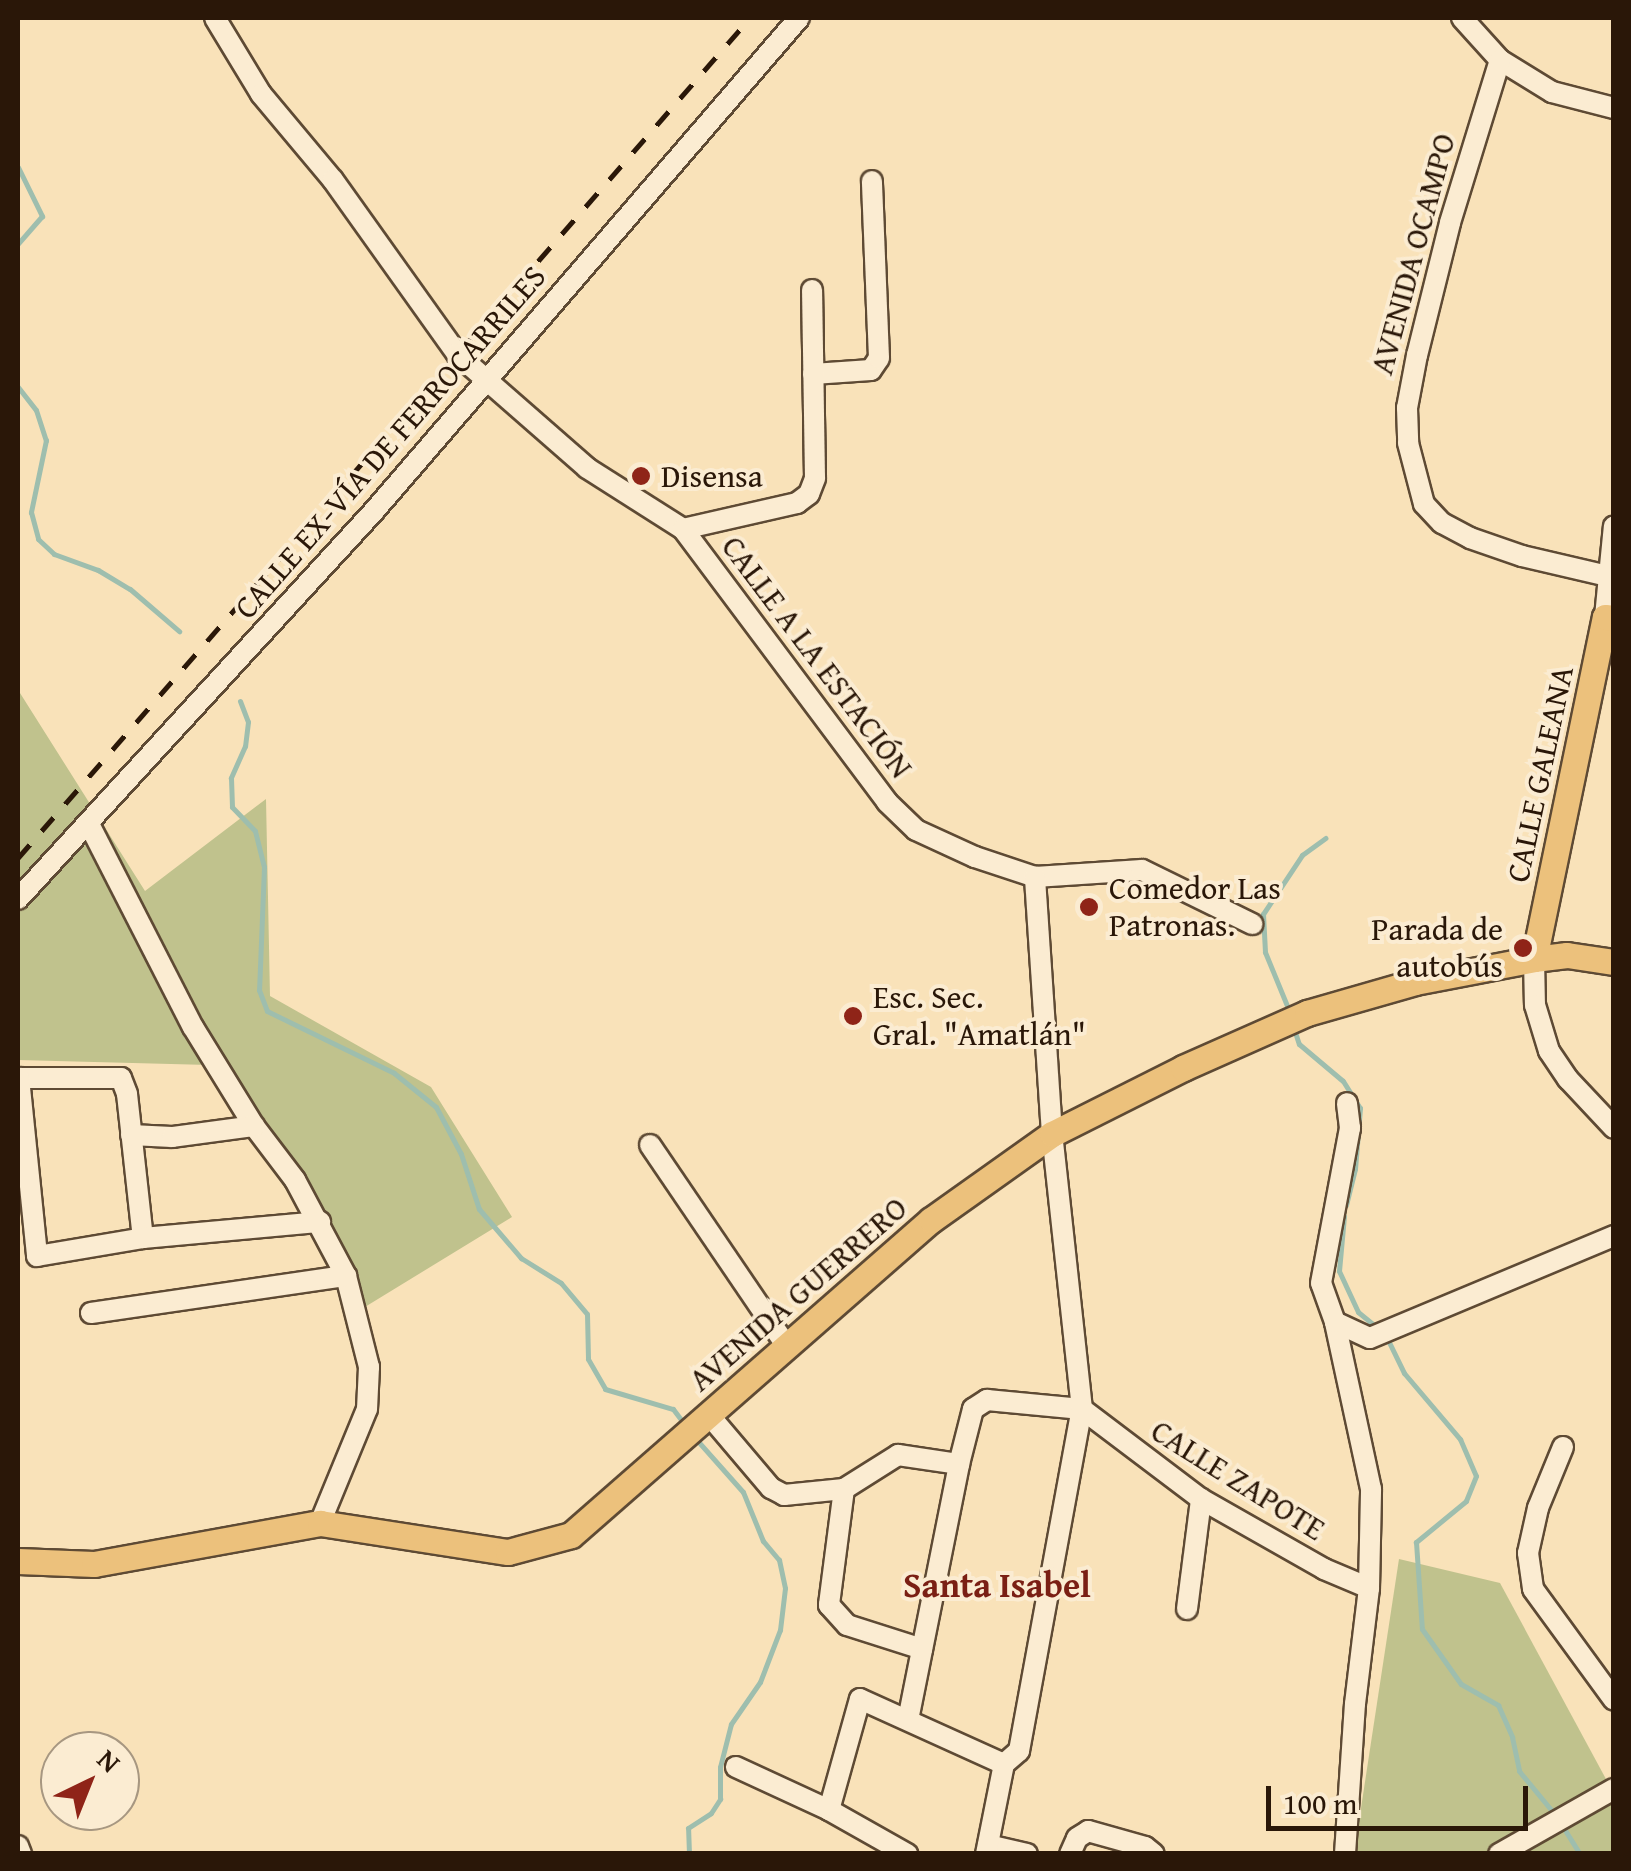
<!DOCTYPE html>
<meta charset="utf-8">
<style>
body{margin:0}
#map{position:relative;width:1631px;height:1871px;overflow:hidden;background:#f9e2b9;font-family:"Gentium Book Plus",serif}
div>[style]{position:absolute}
.green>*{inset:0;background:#c0c28d}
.stream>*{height:5px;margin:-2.5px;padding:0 2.5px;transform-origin:2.5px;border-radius:2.5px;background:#9ebeae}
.roads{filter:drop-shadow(2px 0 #5e4a34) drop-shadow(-2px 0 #5e4a34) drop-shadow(0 2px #5e4a34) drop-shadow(0 -2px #5e4a34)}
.minor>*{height:20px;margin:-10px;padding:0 10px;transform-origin:10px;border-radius:10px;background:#fbecd2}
.major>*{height:25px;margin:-12.5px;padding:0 12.5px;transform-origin:12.5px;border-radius:12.5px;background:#ecc17c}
.rail>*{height:5px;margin-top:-2.5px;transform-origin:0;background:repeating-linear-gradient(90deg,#2a1708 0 18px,transparent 0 36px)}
.dots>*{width:28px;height:28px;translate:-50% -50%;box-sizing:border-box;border:5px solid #fbecd2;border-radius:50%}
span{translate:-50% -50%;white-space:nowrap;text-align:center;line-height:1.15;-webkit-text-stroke:8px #fbecd2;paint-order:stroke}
.street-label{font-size:32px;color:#2a1708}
.poi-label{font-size:32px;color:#2a1708}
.left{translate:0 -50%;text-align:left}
.right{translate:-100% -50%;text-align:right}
.neighbourhood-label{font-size:35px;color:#7a1f14;font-weight:700}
.frame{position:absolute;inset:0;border:20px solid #2a1708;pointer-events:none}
.north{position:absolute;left:40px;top:1731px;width:100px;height:100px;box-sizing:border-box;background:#fbecd2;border:2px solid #a79781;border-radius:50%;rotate:43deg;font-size:28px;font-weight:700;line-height:40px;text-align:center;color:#2a1708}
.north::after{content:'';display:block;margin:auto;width:35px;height:45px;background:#8f2418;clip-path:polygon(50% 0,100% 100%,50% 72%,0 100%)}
.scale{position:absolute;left:1266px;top:1786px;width:262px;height:45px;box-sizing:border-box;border:5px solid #2a1708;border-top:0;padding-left:12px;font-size:30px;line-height:35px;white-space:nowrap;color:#2a1708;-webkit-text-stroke:8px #fbecd2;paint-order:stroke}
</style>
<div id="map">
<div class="green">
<i style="clip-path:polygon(20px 693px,145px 891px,266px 799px,270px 996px,431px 1087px,512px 1217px,360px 1310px,209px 1065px,18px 1060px)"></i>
<i style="clip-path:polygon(1399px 1559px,1500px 1583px,1613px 1792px,1613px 1853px,1354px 1854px)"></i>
</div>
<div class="stream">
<i style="left:18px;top:167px;width:55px;rotate:63.9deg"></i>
<i style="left:42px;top:216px;width:37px;rotate:131deg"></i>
<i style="left:18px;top:387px;width:29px;rotate:52deg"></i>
<i style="left:36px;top:410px;width:32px;rotate:72deg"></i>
<i style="left:46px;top:440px;width:74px;rotate:101.8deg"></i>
<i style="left:31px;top:512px;width:28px;rotate:75deg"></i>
<i style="left:38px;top:539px;width:22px;rotate:43deg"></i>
<i style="left:54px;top:554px;width:47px;rotate:20deg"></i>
<i style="left:98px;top:570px;width:37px;rotate:31deg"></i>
<i style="left:130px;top:589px;width:65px;rotate:40.6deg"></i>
<i style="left:240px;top:701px;width:22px;rotate:69deg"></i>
<i style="left:248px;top:722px;width:24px;rotate:97deg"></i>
<i style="left:245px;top:746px;width:35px;rotate:114deg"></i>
<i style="left:231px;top:778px;width:29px;rotate:88deg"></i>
<i style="left:232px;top:807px;width:33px;rotate:46deg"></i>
<i style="left:255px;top:831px;width:37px;rotate:76deg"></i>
<i style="left:264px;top:867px;width:123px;rotate:92.3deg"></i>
<i style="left:259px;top:990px;width:22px;rotate:69deg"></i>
<i style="left:267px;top:1011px;width:141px;rotate:26deg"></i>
<i style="left:394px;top:1073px;width:54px;rotate:39deg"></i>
<i style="left:436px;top:1107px;width:53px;rotate:62deg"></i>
<i style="left:461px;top:1154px;width:58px;rotate:71.9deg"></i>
<i style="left:479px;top:1209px;width:65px;rotate:49.4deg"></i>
<i style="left:521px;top:1258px;width:47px;rotate:32deg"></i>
<i style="left:561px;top:1283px;width:40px;rotate:50deg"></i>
<i style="left:587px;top:1314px;width:45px;rotate:88.7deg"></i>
<i style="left:588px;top:1359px;width:34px;rotate:60deg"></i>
<i style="left:605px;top:1389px;width:71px;rotate:16.4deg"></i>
<i style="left:673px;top:1409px;width:21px;rotate:53deg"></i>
<i style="left:1290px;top:1013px;width:66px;rotate:-112.3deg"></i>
<i style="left:1265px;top:952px;width:38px;rotate:-93deg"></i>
<i style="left:1263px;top:914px;width:71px;rotate:-56.5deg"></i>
<i style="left:1302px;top:855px;width:29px;rotate:-36deg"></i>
<i style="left:1294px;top:1029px;width:16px;rotate:72deg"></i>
<i style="left:1299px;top:1044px;width:57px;rotate:40.1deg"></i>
<i style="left:1343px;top:1081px;width:32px;rotate:58deg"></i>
<i style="left:1360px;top:1108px;width:61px;rotate:94.7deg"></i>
<i style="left:1355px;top:1169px;width:37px;rotate:104deg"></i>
<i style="left:1344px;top:1216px;width:55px;rotate:95.2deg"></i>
<i style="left:1339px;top:1271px;width:45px;rotate:65.1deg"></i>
<i style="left:1358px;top:1312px;width:28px;rotate:39deg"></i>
<i style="left:1387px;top:1338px;width:39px;rotate:64deg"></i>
<i style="left:1404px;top:1373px;width:87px;rotate:49.7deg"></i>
<i style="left:1460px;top:1439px;width:40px;rotate:66.6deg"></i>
<i style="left:1476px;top:1476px;width:27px;rotate:112deg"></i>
<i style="left:1466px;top:1501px;width:65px;rotate:140.6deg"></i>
<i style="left:1416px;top:1542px;width:87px;rotate:86.1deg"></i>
<i style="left:1422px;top:1629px;width:67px;rotate:54.7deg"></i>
<i style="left:1461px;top:1684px;width:43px;rotate:29.6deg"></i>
<i style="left:1498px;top:1705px;width:35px;rotate:66deg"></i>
<i style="left:1512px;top:1737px;width:35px;rotate:78deg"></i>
<i style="left:1519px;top:1771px;width:60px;rotate:50.4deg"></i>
<i style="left:1563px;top:1827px;width:32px;rotate:58deg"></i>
<i style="left:689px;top:1854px;width:26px;rotate:-92deg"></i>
<i style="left:688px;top:1828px;width:27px;rotate:-33deg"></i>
<i style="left:711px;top:1813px;width:17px;rotate:-57deg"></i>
<i style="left:720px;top:1799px;width:32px;rotate:-90deg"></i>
<i style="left:720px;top:1767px;width:44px;rotate:-75.7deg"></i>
<i style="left:731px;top:1724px;width:51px;rotate:-55.4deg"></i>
<i style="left:760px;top:1682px;width:56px;rotate:-69deg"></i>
<i style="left:780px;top:1630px;width:42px;rotate:-83.2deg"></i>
<i style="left:785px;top:1588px;width:29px;rotate:-102deg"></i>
<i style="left:779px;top:1560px;width:25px;rotate:-130deg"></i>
<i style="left:763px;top:1541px;width:53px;rotate:-112.2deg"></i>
<i style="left:743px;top:1492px;width:72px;rotate:-131.6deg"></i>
</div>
<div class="roads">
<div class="minor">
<i style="left:215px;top:18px;width:89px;rotate:58.8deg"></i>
<i style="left:261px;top:94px;width:112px;rotate:50.1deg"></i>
<i style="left:333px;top:180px;width:214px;rotate:54.5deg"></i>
<i style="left:457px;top:354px;width:173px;rotate:41.2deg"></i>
<i style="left:587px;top:468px;width:114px;rotate:32.4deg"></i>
<i style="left:683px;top:529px;width:341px;rotate:53.2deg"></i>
<i style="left:887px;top:802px;width:40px;rotate:44deg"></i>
<i style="left:916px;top:830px;width:65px;rotate:24.6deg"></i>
<i style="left:975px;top:857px;width:63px;rotate:18.4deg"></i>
<i style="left:1035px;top:877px;width:107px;rotate:-3.7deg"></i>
<i style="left:1142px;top:870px;width:123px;rotate:26.1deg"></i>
<i style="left:1462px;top:18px;width:57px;rotate:47.9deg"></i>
<i style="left:1500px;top:60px;width:61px;rotate:31.6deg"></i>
<i style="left:1552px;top:92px;width:64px;rotate:14.5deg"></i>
<i style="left:1500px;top:60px;width:170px;rotate:107.1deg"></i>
<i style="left:1450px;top:223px;width:136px;rotate:104deg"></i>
<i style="left:1417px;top:355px;width:54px;rotate:100.7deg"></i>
<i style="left:1407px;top:408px;width:35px;rotate:88deg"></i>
<i style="left:1408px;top:443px;width:63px;rotate:75.3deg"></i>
<i style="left:1424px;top:504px;width:26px;rotate:47deg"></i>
<i style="left:1442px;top:523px;width:32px;rotate:28deg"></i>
<i style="left:1470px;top:538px;width:55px;rotate:19.1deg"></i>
<i style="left:1522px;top:556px;width:88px;rotate:13.1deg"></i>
<i style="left:813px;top:374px;width:58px;rotate:-3.9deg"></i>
<i style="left:871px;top:370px;width:14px;rotate:-56deg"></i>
<i style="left:879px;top:358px;width:177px;rotate:-92.3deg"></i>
<i style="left:683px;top:529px;width:117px;rotate:-12.8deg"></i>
<i style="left:797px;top:503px;width:15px;rotate:-37deg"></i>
<i style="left:809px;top:494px;width:17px;rotate:-69deg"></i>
<i style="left:815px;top:478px;width:188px;rotate:-90.9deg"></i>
<i style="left:1605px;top:617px;width:91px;rotate:-84.4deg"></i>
<i style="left:90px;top:826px;width:226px;rotate:62.9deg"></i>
<i style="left:193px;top:1027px;width:116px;rotate:58.4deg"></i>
<i style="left:254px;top:1126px;width:68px;rotate:52.8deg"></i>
<i style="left:295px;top:1180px;width:109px;rotate:62deg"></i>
<i style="left:346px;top:1276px;width:94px;rotate:75.8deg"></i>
<i style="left:369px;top:1367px;width:42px;rotate:92.7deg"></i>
<i style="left:367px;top:1409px;width:123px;rotate:112.4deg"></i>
<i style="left:18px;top:899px;width:527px;rotate:-47.46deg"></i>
<i style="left:374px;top:511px;width:651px;rotate:-49.24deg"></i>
<i style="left:1534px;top:959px;width:46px;rotate:88.8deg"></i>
<i style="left:1535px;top:1005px;width:48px;rotate:73.1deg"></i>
<i style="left:1549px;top:1051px;width:34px;rotate:56deg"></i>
<i style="left:1568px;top:1079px;width:67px;rotate:46.8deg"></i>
<i style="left:18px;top:1078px;width:103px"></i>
<i style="left:121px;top:1078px;width:17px;rotate:69deg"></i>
<i style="left:127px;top:1094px;width:145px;rotate:83.7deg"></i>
<i style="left:19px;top:1078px;width:179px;rotate:84.2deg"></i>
<i style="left:37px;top:1256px;width:108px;rotate:-9.6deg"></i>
<i style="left:143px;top:1238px;width:178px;rotate:-5.2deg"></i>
<i style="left:131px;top:1135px;width:41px;rotate:2.8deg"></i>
<i style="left:172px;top:1137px;width:83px;rotate:-7.6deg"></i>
<i style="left:650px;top:1145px;width:242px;rotate:55.8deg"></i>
<i style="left:91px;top:1313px;width:258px;rotate:-8.3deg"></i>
<i style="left:1335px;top:1322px;width:38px;rotate:25deg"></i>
<i style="left:1370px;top:1338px;width:264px;rotate:-22.7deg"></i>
<i style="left:709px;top:1415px;width:96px;rotate:49.7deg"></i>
<i style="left:771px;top:1488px;width:15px;rotate:28deg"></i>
<i style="left:784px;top:1495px;width:60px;rotate:-5.7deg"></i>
<i style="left:844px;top:1489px;width:64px;rotate:-32.2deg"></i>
<i style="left:898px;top:1455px;width:62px;rotate:8.4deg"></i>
<i style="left:1563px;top:1447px;width:66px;rotate:112.3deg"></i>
<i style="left:1538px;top:1508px;width:46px;rotate:102.5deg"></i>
<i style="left:1528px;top:1553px;width:36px;rotate:82deg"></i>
<i style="left:1533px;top:1589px;width:137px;rotate:53.9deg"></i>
<i style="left:844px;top:1489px;width:117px;rotate:97.4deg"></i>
<i style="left:829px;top:1605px;width:27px;rotate:48deg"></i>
<i style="left:847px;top:1625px;width:79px;rotate:17.7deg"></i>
<i style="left:1187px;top:1609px;width:111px;rotate:-82.7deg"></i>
<i style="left:908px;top:1720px;width:261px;rotate:-78.7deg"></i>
<i style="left:959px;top:1464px;width:57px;rotate:-75.7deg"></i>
<i style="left:973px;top:1409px;width:17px;rotate:-33deg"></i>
<i style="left:987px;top:1400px;width:95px;rotate:5.4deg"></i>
<i style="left:1082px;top:1409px;width:149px;rotate:37.1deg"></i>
<i style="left:1201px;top:1499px;width:142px;rotate:29.6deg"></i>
<i style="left:1324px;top:1569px;width:49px;rotate:22.9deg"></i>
<i style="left:736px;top:1767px;width:102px;rotate:24.8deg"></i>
<i style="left:829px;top:1810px;width:90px;rotate:29.4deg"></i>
<i style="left:829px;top:1810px;width:115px;rotate:-74.4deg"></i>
<i style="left:860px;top:1699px;width:158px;rotate:24.3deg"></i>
<i style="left:988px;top:1845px;width:40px;rotate:13deg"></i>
<i style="left:18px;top:1846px;width:9px;rotate:69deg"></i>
<i style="left:986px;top:1854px;width:92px;rotate:-78.7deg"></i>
<i style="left:1004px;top:1764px;width:20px;rotate:-41deg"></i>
<i style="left:1019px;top:1751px;width:348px;rotate:-79.6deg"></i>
<i style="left:1082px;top:1409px;width:277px;rotate:-96.2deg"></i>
<i style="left:1052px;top:1134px;width:258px;rotate:-93.8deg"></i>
<i style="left:1070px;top:1854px;width:17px;rotate:-66deg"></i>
<i style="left:1077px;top:1838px;width:13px;rotate:-32deg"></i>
<i style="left:1088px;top:1831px;width:59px;rotate:15.7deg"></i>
<i style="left:1145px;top:1847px;width:11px;rotate:38deg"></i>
<i style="left:1345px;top:1854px;width:150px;rotate:-86.2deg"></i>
<i style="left:1355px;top:1704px;width:117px;rotate:-83.1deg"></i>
<i style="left:1369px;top:1588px;width:99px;rotate:-88.8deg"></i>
<i style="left:1371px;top:1489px;width:171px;rotate:-102.2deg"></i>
<i style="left:1335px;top:1322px;width:41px;rotate:-109.7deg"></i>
<i style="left:1321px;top:1283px;width:158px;rotate:-79.4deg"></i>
<i style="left:1350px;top:1128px;width:25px;rotate:-97deg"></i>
<i style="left:1499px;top:1854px;width:132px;rotate:-29.5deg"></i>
</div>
<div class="major">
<i style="left:1534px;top:959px;width:349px;rotate:-78.3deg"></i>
<i style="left:1605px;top:617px;width:9px;rotate:6deg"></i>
<i style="left:18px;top:1561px;width:76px;rotate:2.3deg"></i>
<i style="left:94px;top:1564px;width:230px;rotate:-10.3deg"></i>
<i style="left:320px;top:1523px;width:190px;rotate:8.8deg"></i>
<i style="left:508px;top:1552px;width:65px;rotate:-15.1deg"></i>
<i style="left:571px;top:1535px;width:478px;rotate:-41.2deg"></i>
<i style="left:931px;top:1220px;width:148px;rotate:-35.4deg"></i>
<i style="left:1052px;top:1134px;width:147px;rotate:-26.7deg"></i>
<i style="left:1183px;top:1068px;width:136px;rotate:-23.9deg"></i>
<i style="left:1307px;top:1013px;width:112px;rotate:-16deg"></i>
<i style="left:1415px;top:982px;width:121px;rotate:-10.9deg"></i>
<i style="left:1534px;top:959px;width:33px;rotate:-7deg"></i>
<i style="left:1567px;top:955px;width:48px;rotate:8.5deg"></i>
</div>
</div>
<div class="rail">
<i style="left:18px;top:858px;width:1114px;rotate:-48.93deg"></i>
</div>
<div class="dots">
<i style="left:641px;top:476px;background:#8f2418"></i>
<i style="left:1089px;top:907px;background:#8f2418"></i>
<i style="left:1523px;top:948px;background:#8f2418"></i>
<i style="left:853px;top:1016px;background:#8f2418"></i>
</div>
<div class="street-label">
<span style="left:1413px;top:254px;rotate:-75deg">AVENIDA OCAMPO</span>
<span style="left:390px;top:442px;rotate:-49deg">CALLE EX-VÍA DE FERROCARRILES</span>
<span style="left:817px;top:657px;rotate:53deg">CALLE A LA ESTACIÓN</span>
<span style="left:1540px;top:774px;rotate:-78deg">CALLE GALEANA</span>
<span style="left:798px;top:1294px;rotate:-41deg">AVENIDA GUERRERO</span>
<span style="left:1238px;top:1480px;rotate:32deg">CALLE ZAPOTE</span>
</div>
<div class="poi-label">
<span class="left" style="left:661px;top:476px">Disensa</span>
<span class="left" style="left:1109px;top:907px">Comedor Las<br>Patronas.</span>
<span class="right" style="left:1503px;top:948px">Parada de<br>autobús</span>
<span class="left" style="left:873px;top:1016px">Esc. Sec.<br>Gral. "Amatlán"</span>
</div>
<div class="neighbourhood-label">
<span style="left:997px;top:1585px">Santa Isabel</span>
</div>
<div class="frame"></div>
<div class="north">N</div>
<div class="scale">100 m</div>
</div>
